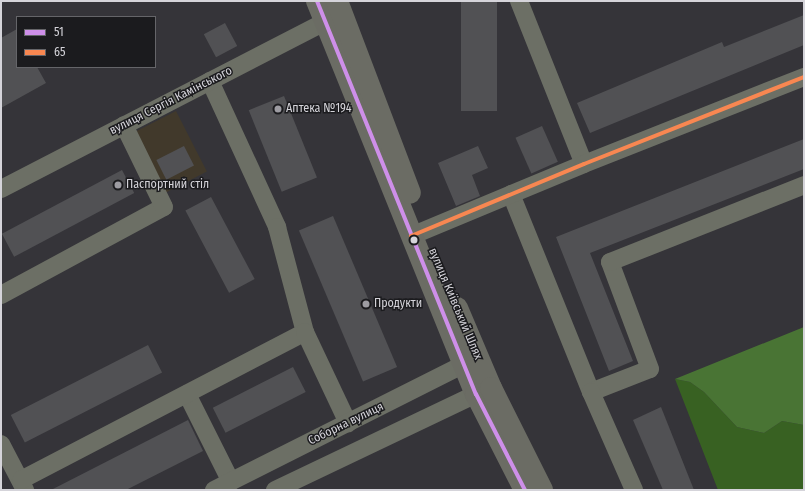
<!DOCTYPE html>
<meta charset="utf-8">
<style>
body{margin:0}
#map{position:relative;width:805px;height:491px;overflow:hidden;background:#353439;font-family:"Fira Sans Condensed",sans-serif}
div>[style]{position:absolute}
.commercial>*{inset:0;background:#41392b;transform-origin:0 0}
.green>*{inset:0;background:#386122}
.forest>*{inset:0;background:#497434}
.building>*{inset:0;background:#515154;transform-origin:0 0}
.minor>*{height:18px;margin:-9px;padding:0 9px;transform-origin:9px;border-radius:9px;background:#6c6f65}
.highway>*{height:22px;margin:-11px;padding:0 11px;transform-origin:11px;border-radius:11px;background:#6b6c64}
.bus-1>*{height:4px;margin:-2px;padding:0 2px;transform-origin:2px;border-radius:2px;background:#ce8fe9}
.bus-2>*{height:4px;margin:-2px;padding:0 2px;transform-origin:2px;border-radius:2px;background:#f88751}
.dots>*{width:11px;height:11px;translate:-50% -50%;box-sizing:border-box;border:2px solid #1b1b1e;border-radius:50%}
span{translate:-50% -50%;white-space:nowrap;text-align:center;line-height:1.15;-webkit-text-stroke:3px #1b1b1e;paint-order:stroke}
.street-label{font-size:12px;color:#d5d4da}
.poi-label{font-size:12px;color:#d5d4da}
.left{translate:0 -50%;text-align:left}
.frame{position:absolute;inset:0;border:2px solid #d5d4da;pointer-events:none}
.legend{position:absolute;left:16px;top:16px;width:140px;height:52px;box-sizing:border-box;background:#1b1b1e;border:1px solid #656569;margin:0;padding:5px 7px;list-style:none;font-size:12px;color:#d5d4da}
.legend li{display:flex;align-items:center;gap:8px;height:20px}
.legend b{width:20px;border:1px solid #656569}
</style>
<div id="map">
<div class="commercial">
<i style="left:176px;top:111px;width:68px;height:48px;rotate:63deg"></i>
</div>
<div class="green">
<i style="clip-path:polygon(675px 379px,690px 382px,704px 392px,737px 427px,764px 433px,782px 421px,804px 425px,804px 490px,718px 490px)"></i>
</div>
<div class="forest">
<i style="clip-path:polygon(804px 327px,804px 425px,782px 421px,764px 433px,737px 427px,704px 392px,690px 382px,675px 379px)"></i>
</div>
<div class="building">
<i style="left:461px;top:1px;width:36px;height:110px"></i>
<i style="clip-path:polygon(804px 15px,804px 45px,590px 133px,577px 103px,722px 42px,724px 47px)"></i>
<i style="left:225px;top:23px;width:26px;height:24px;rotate:62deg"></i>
<i style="clip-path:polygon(17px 29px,17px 67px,37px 67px,46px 83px,1px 108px,1px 38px)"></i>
<i style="left:284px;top:96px;width:88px;height:38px;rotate:68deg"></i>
<i style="left:542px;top:126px;width:39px;height:29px;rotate:66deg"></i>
<i style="clip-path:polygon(804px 139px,804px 169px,590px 253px,633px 361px,609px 371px,556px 237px)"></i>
<i style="left:184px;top:146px;width:22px;height:31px;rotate:63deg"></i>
<i style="clip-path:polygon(478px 146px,488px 168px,472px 175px,480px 196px,456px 206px,438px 163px)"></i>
<i style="left:122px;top:170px;width:26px;height:136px;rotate:62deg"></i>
<i style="left:211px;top:197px;width:93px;height:29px;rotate:62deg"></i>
<i style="left:333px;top:216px;width:164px;height:37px;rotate:67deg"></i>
<i style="left:148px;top:345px;width:31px;height:154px;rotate:63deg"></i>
<i style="left:293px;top:367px;width:28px;height:90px;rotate:63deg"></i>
<i style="clip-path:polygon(661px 407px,694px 490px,663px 490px,633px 420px)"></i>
<i style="clip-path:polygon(188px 420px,203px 451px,126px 490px,51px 490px)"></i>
</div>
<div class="minor">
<i style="left:519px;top:1px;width:175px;rotate:68.3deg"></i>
<i style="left:210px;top:81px;width:161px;rotate:65.3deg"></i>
<i style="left:277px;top:227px;width:109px;rotate:75.1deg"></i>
<i style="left:1px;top:189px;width:379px;rotate:-27.3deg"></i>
<i style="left:511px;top:194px;width:214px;rotate:68deg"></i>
<i style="left:591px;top:392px;width:63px;rotate:-21.3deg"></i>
<i style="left:650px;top:369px;width:114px;rotate:-110.5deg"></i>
<i style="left:610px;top:262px;width:209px;rotate:-21.6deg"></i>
<i style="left:411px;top:236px;width:187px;rotate:-22.6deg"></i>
<i style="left:584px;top:164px;width:237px;rotate:-21.6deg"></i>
<i style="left:1px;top:295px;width:185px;rotate:-28.4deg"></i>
<i style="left:164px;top:207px;width:91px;rotate:-116deg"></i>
<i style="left:591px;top:392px;width:107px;rotate:66.3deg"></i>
<i style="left:187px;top:394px;width:98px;rotate:63.4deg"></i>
<i style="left:1px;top:444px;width:52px;rotate:62.4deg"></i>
<i style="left:21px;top:480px;width:320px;rotate:-27.5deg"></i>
<i style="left:305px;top:332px;width:101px;rotate:64.7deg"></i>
<i style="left:214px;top:490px;width:292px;rotate:-26.7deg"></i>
<i style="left:275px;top:490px;width:235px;rotate:-25.5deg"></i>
</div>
<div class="highway">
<i style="left:317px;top:1px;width:424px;rotate:68deg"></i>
<i style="left:476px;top:394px;width:108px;rotate:63deg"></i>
<i style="left:337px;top:1px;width:205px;rotate:69.2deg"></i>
<i style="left:457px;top:308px;width:87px;rotate:67deg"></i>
<i style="left:491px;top:388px;width:114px;rotate:63.4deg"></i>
</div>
<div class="bus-1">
<i style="left:317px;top:1px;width:424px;rotate:68deg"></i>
<i style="left:476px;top:394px;width:108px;rotate:63deg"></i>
</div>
<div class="bus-2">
<i style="left:411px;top:236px;width:187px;rotate:-22.6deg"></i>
<i style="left:584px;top:164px;width:237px;rotate:-21.6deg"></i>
</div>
<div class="dots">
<i style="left:278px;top:109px;background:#9d9ca2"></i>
<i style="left:118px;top:185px;background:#9d9ca2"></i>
<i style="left:414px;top:240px;background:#d5d4da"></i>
<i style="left:366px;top:304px;background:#9d9ca2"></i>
</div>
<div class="street-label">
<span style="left:171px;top:101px;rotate:-27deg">вулиця Сергія Камінського</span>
<span style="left:455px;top:304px;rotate:67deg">вулиця Київський Шлях</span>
<span style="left:346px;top:424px;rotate:-26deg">Соборна вулиця</span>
</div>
<div class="poi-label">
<span class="left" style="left:286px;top:109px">Аптека №194</span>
<span class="left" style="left:126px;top:185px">Паспортний стіл</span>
<span class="left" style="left:374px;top:304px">Продукти</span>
</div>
<div class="frame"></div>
<ul class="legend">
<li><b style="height:5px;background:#ce8fe9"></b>51</li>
<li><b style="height:5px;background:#f88751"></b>65</li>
</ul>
</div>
